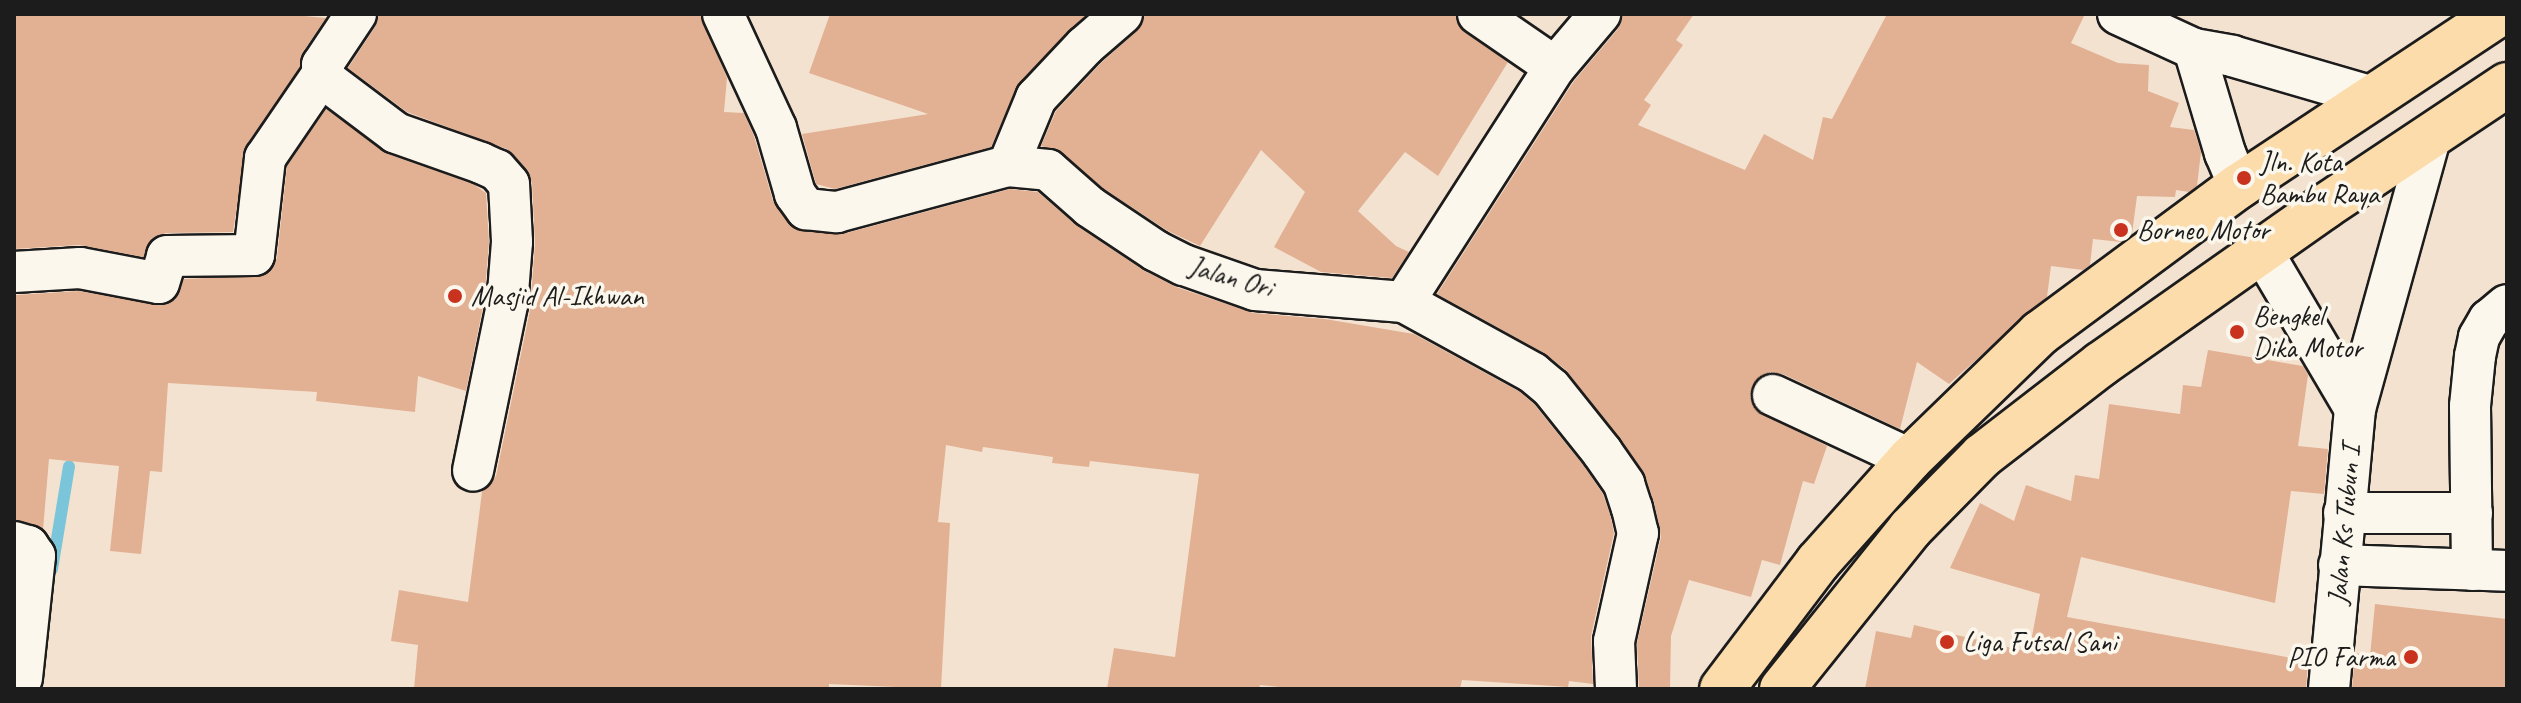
<!DOCTYPE html>
<style>
body{margin:0}
#map{position:relative;width:2521px;height:703px;overflow:hidden;background:#f4e2d1;font-family:Caveat,sans-serif}
div>[style]{position:absolute}
.stream>*{height:12px;margin:-6px;padding:0 6px;transform-origin:6px;border-radius:6px;background:#7ac5d9}
.building>*{inset:0;background:#e2b193}
.roads{filter:drop-shadow(2px 0 #1c1c1c) drop-shadow(-2px 0 #1c1c1c) drop-shadow(0 2px #1c1c1c) drop-shadow(0 -2px #1c1c1c)}
.minor>*{height:40px;margin:-20px;padding:0 20px;transform-origin:20px;border-radius:20px;background:#fbf7ec}
.major>*{height:44px;margin:-22px;padding:0 22px;transform-origin:22px;border-radius:22px;background:#fddcac}
.dots>*{width:22px;height:22px;translate:-50% -50%;box-sizing:border-box;border:4px solid #fbf7ec;border-radius:50%}
span{translate:-50% -50%;white-space:nowrap;text-align:center;line-height:1.15;-webkit-text-stroke:7px #fbf7ec;paint-order:stroke}
.poi-label{font-size:28px;color:#1c1c1c}
.left{translate:0 -50%;text-align:left}
.right{translate:-100% -50%;text-align:right}
.street-label{font-size:28px;color:#1c1c1c}
.frame{position:absolute;inset:0;border:16px solid #1c1c1c;pointer-events:none}
</style>
<div id="map">
<div class="stream">
<i style="left:52px;top:569px;width:104px;rotate:-80.6deg"></i>
</div>
<div class="building">
<i style="clip-path:polygon(14px 14px,282px 14px,326px 18px,303px 52px,300px 67px,246px 146px,233px 232px,166px 233px,152px 238px,143px 257px,79px 245px,14px 249px)"></i>
<i style="clip-path:polygon(379px 14px,700px 14px,727px 78px,724px 112px,744px 113px,754px 136px,773px 201px,795px 229px,843px 234px,1010px 189px,1038px 192px,1077px 226px,1143px 270px,1176px 287px,1253px 313px,1325px 319px,1414px 334px,1520px 392px,1534px 404px,1584px 466px,1603px 494px,1610px 514px,1614px 533px,1591px 636px,1593px 684px,1569px 681px,1568px 687px,1462px 680px,1460px 689px,1297px 689px,1260px 685px,1259px 689px,1107px 689px,1114px 648px,1175px 657px,1199px 474px,1090px 461px,1089px 467px,1052px 463px,1053px 457px,983px 447px,982px 452px,946px 445px,938px 522px,950px 523px,941px 689px,829px 684px,829px 689px,414px 689px,418px 645px,391px 641px,399px 590px,468px 602px,482px 492px,496px 476px,530px 310px,535px 244px,532px 183px,526px 169px,507px 149px,407px 112px,348px 68px,375px 27px)"></i>
<i style="clip-path:polygon(830px 14px,1087px 14px,1019px 83px,991px 147px,835px 189px,816px 184px,802px 134px,928px 114px,809px 73px)"></i>
<i style="clip-path:polygon(1144px 14px,1455px 14px,1464px 32px,1508px 62px,1438px 176px,1405px 152px,1358px 211px,1396px 246px,1409px 252px,1392px 278px,1321px 272px,1274px 247px,1305px 192px,1261px 150px,1200px 246px,1168px 231px,1104px 189px,1062px 152px,1041px 146px,1056px 111px,1101px 63px,1137px 31px)"></i>
<i style="clip-path:polygon(1622px 14px,1694px 14px,1676px 40px,1683px 45px,1644px 100px,1651px 105px,1638px 125px,1745px 170px,1764px 134px,1813px 160px,1823px 117px,1832px 119px,1887px 14px,2085px 14px,2071px 43px,2118px 63px,2149px 65px,2148px 91px,2179px 103px,2170px 127px,2194px 130px,2201px 152px,2197px 186px,2189px 192px,2176px 190px,2175px 197px,2137px 196px,2132px 234px,2121px 242px,2093px 239px,2090px 265px,2083px 270px,2051px 266px,2047px 297px,1949px 384px,1917px 362px,1900px 429px,1783px 374px,1770px 372px,1759px 377px,1750px 396px,1755px 409px,1827px 446px,1814px 484px,1803px 481px,1780px 565px,1762px 560px,1751px 597px,1689px 580px,1671px 636px,1670px 689px,1639px 689px,1637px 643px,1661px 537px,1654px 502px,1643px 471px,1566px 370px,1544px 353px,1437px 294px,1574px 81px,1618px 29px)"></i>
<i style="clip-path:polygon(326px 109px,388px 154px,473px 184px,486px 193px,489px 242px,484px 302px,466px 391px,418px 376px,415px 412px,316px 401px,317px 392px,168px 383px,162px 472px,150px 471px,141px 554px,110px 551px,119px 466px,49px 459px,43px 530px,14px 520px,16px 295px,79px 291px,165px 305px,176px 299px,184px 279px,265px 275px,277px 258px,287px 166px)"></i>
<i style="clip-path:polygon(2208px 350px,2303px 366px,2308px 375px,2298px 446px,2328px 449px,2324px 494px,2291px 491px,2275px 603px,2081px 557px,2067px 617px,2308px 661px,2306px 689px,1865px 689px,1876px 631px,1911px 638px,1914px 625px,2029px 652px,2040px 594px,1950px 568px,1980px 503px,2014px 521px,2026px 485px,2071px 501px,2075px 475px,2099px 479px,2109px 404px,2180px 414px,2183px 385px,2201px 387px)"></i>
<i style="clip-path:polygon(2375px 604px,2507px 619px,2507px 689px,2352px 689px,2355px 653px,2370px 656px)"></i>
</div>
<div class="roads">
<div class="minor">
<i style="left:356px;top:14px;width:61px;rotate:123.7deg"></i>
<i style="left:322px;top:65px;width:17px;rotate:73deg"></i>
<i style="left:327px;top:81px;width:86px;rotate:37deg"></i>
<i style="left:396px;top:133px;width:90px;rotate:19.4deg"></i>
<i style="left:481px;top:163px;width:17px;rotate:24deg"></i>
<i style="left:497px;top:170px;width:18px;rotate:49deg"></i>
<i style="left:509px;top:184px;width:58px;rotate:87deg"></i>
<i style="left:512px;top:242px;width:63px;rotate:94.5deg"></i>
<i style="left:507px;top:305px;width:169px;rotate:101.6deg"></i>
<i style="left:723px;top:14px;width:126px;rotate:65.1deg"></i>
<i style="left:776px;top:128px;width:69px;rotate:73.9deg"></i>
<i style="left:795px;top:194px;width:19px;rotate:54deg"></i>
<i style="left:806px;top:209px;width:31px;rotate:6deg"></i>
<i style="left:837px;top:212px;width:177px;rotate:-15.1deg"></i>
<i style="left:1008px;top:166px;width:40px;rotate:5.7deg"></i>
<i style="left:1048px;top:170px;width:56px;rotate:41.4deg"></i>
<i style="left:1090px;top:207px;width:79px;rotate:33.7deg"></i>
<i style="left:1156px;top:251px;width:31px;rotate:27deg"></i>
<i style="left:1184px;top:265px;width:75px;rotate:19.4deg"></i>
<i style="left:1255px;top:290px;width:149px;rotate:4.6deg"></i>
<i style="left:1404px;top:302px;width:147px;rotate:28.8deg"></i>
<i style="left:1533px;top:373px;width:23px;rotate:40deg"></i>
<i style="left:1551px;top:388px;width:82px;rotate:51.4deg"></i>
<i style="left:1602px;top:452px;width:39px;rotate:55deg"></i>
<i style="left:1624px;top:484px;width:25px;rotate:72deg"></i>
<i style="left:1632px;top:508px;width:26px;rotate:77deg"></i>
<i style="left:1638px;top:533px;width:111px;rotate:102.5deg"></i>
<i style="left:1614px;top:641px;width:48px;rotate:87.6deg"></i>
<i style="left:1478px;top:14px;width:93px;rotate:34.5deg"></i>
<i style="left:2118px;top:14px;width:84px;rotate:24.7deg"></i>
<i style="left:2194px;top:49px;width:39px;rotate:10deg"></i>
<i style="left:2232px;top:56px;width:144px;rotate:16.2deg"></i>
<i style="left:2194px;top:49px;width:109px;rotate:73.4deg"></i>
<i style="left:2225px;top:153px;width:36px;rotate:67deg"></i>
<i style="left:1008px;top:166px;width:74px;rotate:-67.6deg"></i>
<i style="left:1036px;top:98px;width:71px;rotate:-46.7deg"></i>
<i style="left:1085px;top:46px;width:49px;rotate:-40.9deg"></i>
<i style="left:2262px;top:251px;width:183px;rotate:59.5deg"></i>
<i style="left:14px;top:272px;width:66px;rotate:-3.5deg"></i>
<i style="left:80px;top:268px;width:80px;rotate:10.8deg"></i>
<i style="left:159px;top:283px;width:28px;rotate:-73deg"></i>
<i style="left:167px;top:256px;width:87px;rotate:-0.7deg"></i>
<i style="left:254px;top:255px;width:98px;rotate:-83.5deg"></i>
<i style="left:265px;top:158px;width:103px;rotate:-55.7deg"></i>
<i style="left:1404px;top:302px;width:279px;rotate:-57.3deg"></i>
<i style="left:1555px;top:67px;width:70px;rotate:-49.7deg"></i>
<i style="left:1773px;top:395px;width:151px;rotate:25deg"></i>
<i style="left:2344px;top:513px;width:128px"></i>
<i style="left:14px;top:542px;width:15px;rotate:16deg"></i>
<i style="left:28px;top:546px;width:12px;rotate:55deg"></i>
<i style="left:35px;top:556px;width:123px;rotate:96.1deg"></i>
<i style="left:2339px;top:565px;width:168px;rotate:2deg"></i>
<i style="left:2472px;top:570px;width:164px;rotate:-90.7deg"></i>
<i style="left:2470px;top:406px;width:50px;rotate:-84.3deg"></i>
<i style="left:2475px;top:356px;width:19px;rotate:-78deg"></i>
<i style="left:2479px;top:337px;width:20px;rotate:-60deg"></i>
<i style="left:2489px;top:320px;width:23px;rotate:-40deg"></i>
<i style="left:2329px;top:689px;width:281px;rotate:-84.7deg"></i>
<i style="left:2355px;top:409px;width:280px;rotate:-74.5deg"></i>
</div>
<div class="major">
<i style="left:1722px;top:689px;width:159px;rotate:-52.9deg"></i>
<i style="left:1818px;top:562px;width:138px;rotate:-48.2deg"></i>
<i style="left:1910px;top:459px;width:181px;rotate:-44.1deg"></i>
<i style="left:2040px;top:333px;width:247px;rotate:-36.5deg"></i>
<i style="left:2239px;top:186px;width:312px;rotate:-33.5deg"></i>
<i style="left:1782px;top:689px;width:205px;rotate:-51.3deg"></i>
<i style="left:1910px;top:529px;width:103px;rotate:-45.4deg"></i>
<i style="left:1982px;top:456px;width:150px;rotate:-37.7deg"></i>
<i style="left:2101px;top:364px;width:273px;rotate:-35.1deg"></i>
<i style="left:2324px;top:207px;width:220px;rotate:-33.7deg"></i>
</div>
</div>
<div class="dots">
<i style="left:2244px;top:178px;background:#c8321e"></i>
<i style="left:2121px;top:230px;background:#c8321e"></i>
<i style="left:455px;top:296px;background:#c8321e"></i>
<i style="left:2237px;top:332px;background:#c8321e"></i>
<i style="left:1947px;top:642px;background:#c8321e"></i>
<i style="left:2411px;top:657px;background:#c8321e"></i>
</div>
<div class="poi-label">
<span class="left" style="left:2260px;top:178px">Jln. Kota<br>Bambu Raya</span>
<span class="left" style="left:2137px;top:230px">Borneo Motor</span>
<span class="left" style="left:471px;top:296px">Masjid Al-Ikhwan</span>
<span class="left" style="left:2253px;top:332px">Bengkel<br>Dika Motor</span>
<span class="left" style="left:1963px;top:642px">Liga Futsal Sani</span>
<span class="right" style="left:2395px;top:657px">PIO Farma</span>
</div>
<div class="street-label">
<span style="left:1231px;top:277px;rotate:16deg">Jalan Ori</span>
<span style="left:2344px;top:525px;rotate:-85deg">Jalan Ks Tubun I</span>
</div>
<div class="frame"></div>
</div>
